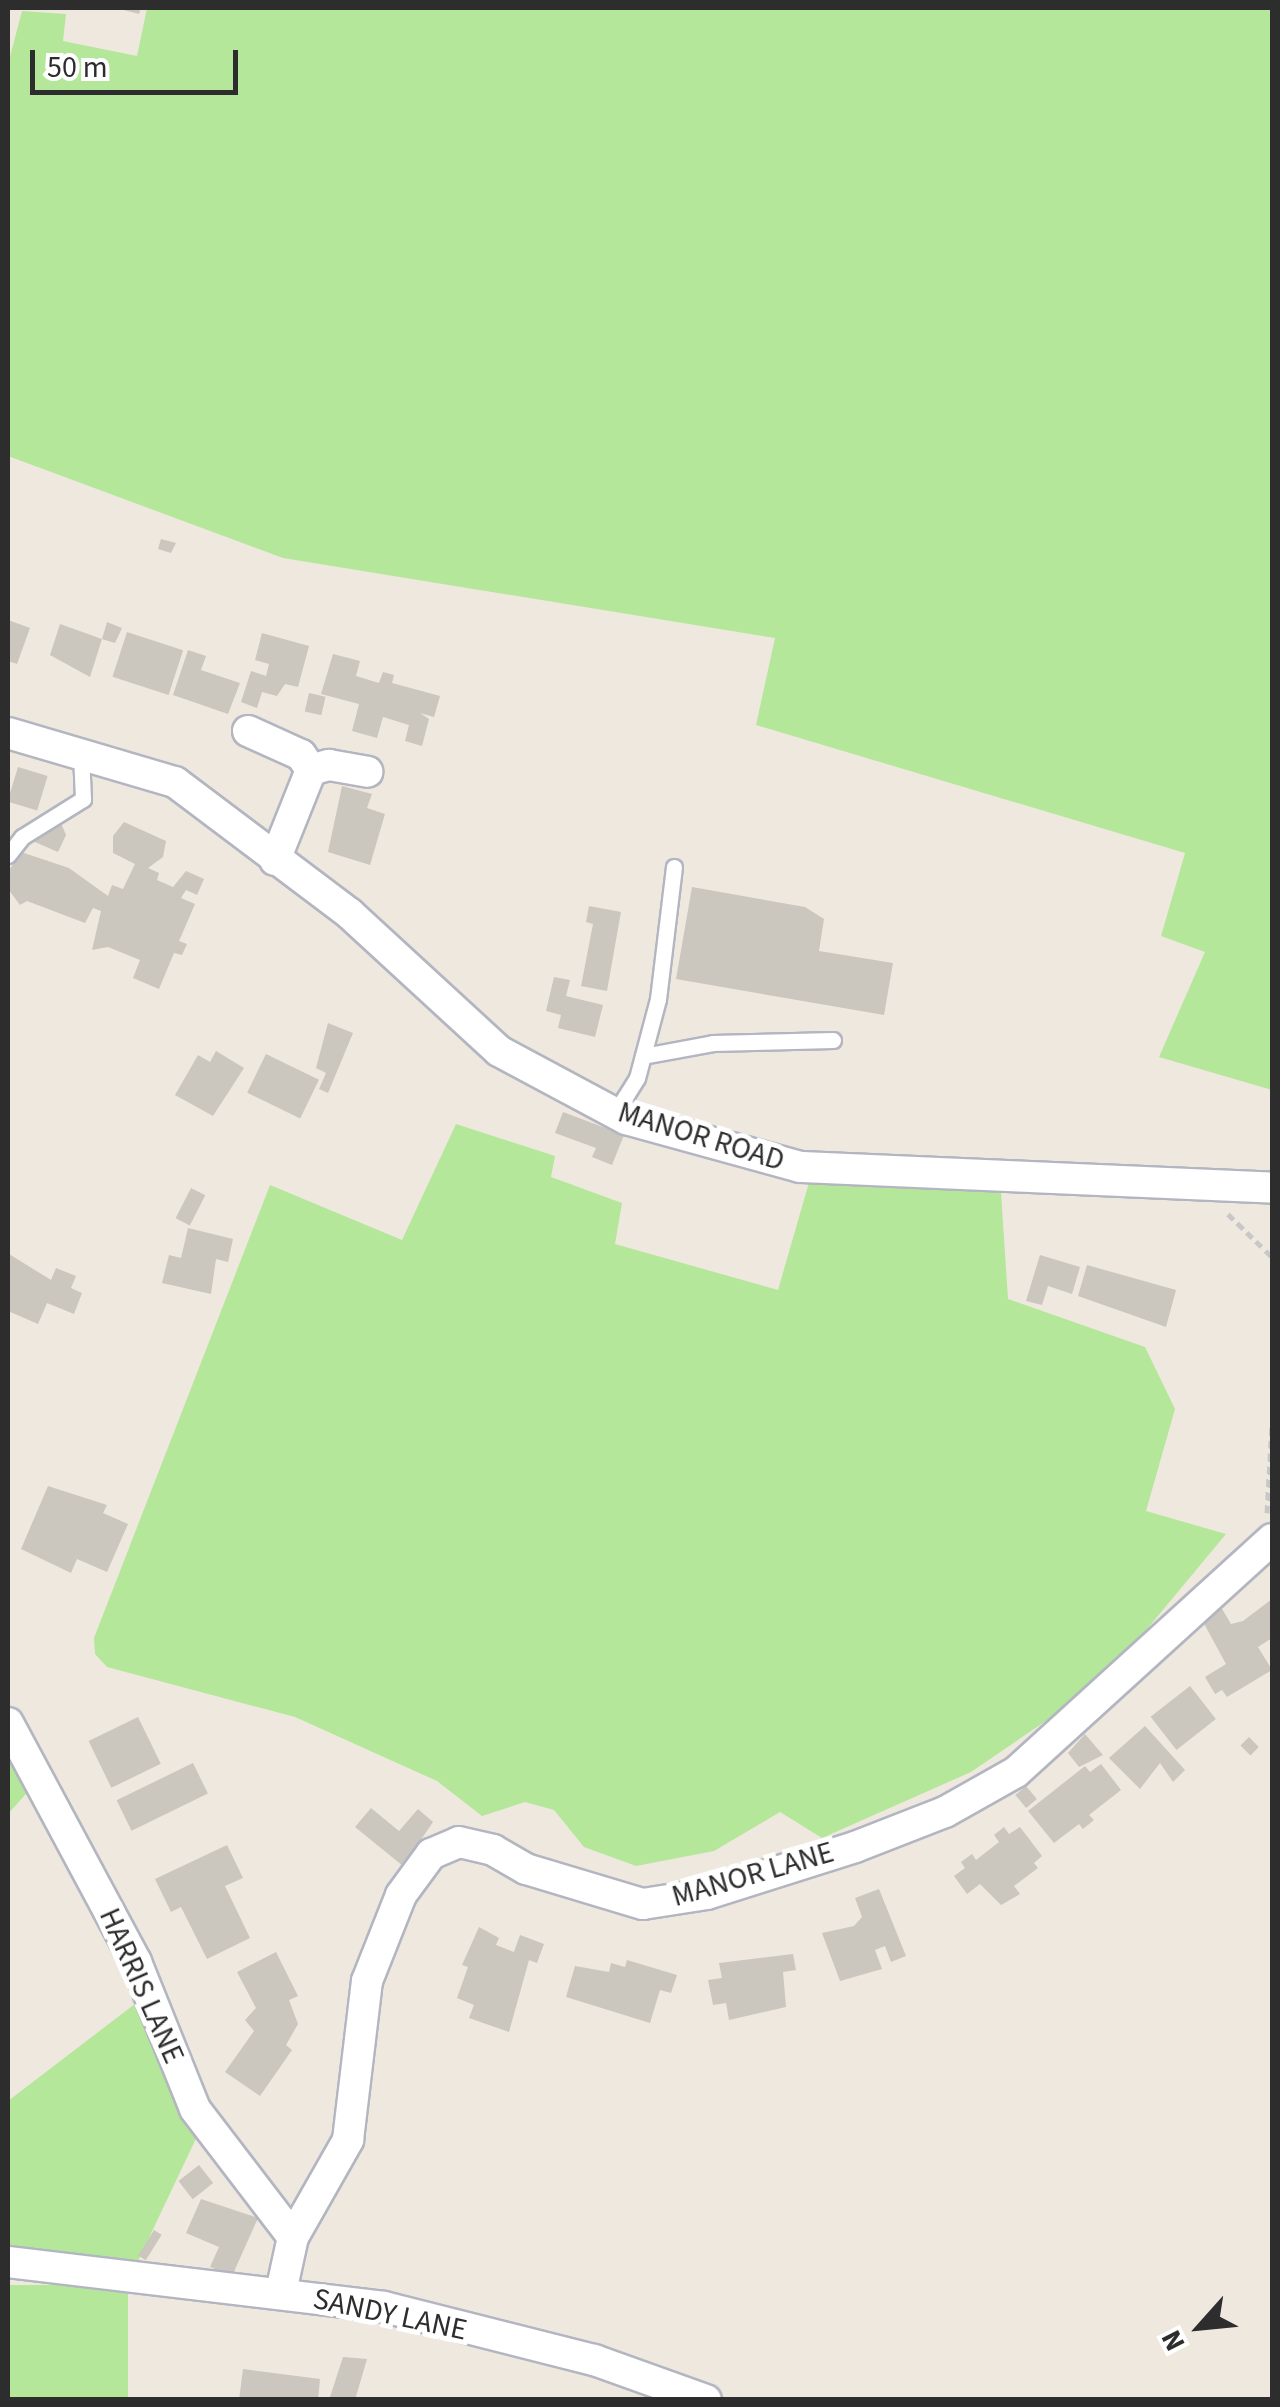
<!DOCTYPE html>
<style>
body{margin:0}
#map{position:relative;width:1280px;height:2407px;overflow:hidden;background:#efe8df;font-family:"Source Sans 3",sans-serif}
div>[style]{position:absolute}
.green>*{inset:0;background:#b4e79a;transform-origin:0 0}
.building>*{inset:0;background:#cbc6be;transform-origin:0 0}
.path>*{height:5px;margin-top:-2.5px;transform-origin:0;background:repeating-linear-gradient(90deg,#c8c8c8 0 8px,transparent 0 13px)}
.roads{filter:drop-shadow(2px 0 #b3b6c1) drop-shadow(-2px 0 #b3b6c1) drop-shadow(0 2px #b3b6c1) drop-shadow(0 -2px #b3b6c1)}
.lane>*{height:15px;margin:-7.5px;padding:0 7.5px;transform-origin:7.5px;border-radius:7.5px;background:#fff}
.street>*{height:30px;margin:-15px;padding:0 15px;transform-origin:15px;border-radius:15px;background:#fff}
span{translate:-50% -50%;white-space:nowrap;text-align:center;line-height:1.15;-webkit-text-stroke:10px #fff;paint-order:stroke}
.street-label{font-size:30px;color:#2d2d2d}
.frame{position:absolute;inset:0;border:10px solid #2d2d2d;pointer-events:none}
.north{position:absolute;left:1150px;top:2277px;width:100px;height:100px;-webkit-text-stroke:8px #fff;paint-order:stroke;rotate:243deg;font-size:28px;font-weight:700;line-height:40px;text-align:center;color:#2d2d2d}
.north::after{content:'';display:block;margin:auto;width:35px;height:45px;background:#2d2d2d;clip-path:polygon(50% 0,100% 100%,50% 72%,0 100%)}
.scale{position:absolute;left:30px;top:50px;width:208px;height:45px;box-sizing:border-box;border:5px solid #2d2d2d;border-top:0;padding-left:12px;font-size:30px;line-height:35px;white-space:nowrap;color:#2d2d2d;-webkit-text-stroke:8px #fff;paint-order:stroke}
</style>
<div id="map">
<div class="green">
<i style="clip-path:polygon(147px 8px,1272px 8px,1272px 1090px,1159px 1057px,1205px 952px,1161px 936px,1185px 853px,756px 725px,775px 638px,283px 558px,8px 456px,8px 64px,22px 11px,66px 14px,63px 41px,137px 56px)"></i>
<i style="clip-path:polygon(456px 1124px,555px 1156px,551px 1177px,622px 1203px,615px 1244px,778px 1290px,810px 1179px,1001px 1192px,1008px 1299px,1145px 1347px,1175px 1409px,1146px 1511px,1226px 1534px,1103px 1682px,971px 1772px,822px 1838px,780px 1812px,714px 1851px,636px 1866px,584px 1847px,554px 1810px,525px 1802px,482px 1816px,437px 1781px,295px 1717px,107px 1667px,95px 1654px,94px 1638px,270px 1185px,402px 1240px)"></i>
<i style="clip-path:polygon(8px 1746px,33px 1786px,8px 1814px)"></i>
<i style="clip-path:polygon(144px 1997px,201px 2128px,138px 2261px,8px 2250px,8px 2101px)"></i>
<i style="left:8px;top:2285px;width:120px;height:115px"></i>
</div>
<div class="building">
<i style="clip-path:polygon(116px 8px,141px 8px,139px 14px)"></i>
<i style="clip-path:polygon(161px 539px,176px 543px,171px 553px,158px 549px)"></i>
<i style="clip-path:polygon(8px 620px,30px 628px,17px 664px,8px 661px)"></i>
<i style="clip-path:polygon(107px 622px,122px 628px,115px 643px,102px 639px)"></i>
<i style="clip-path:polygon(60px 624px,102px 639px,90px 677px,50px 655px)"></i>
<i style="left:127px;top:632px;width:59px;height:47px;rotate:18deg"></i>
<i style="clip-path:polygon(262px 633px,309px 646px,298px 687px,285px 684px,277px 696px,262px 692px,257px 708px,241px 702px,251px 671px,266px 676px,269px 664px,255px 660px)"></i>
<i style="clip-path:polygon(188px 650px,206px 656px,201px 670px,240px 683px,228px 714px,173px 695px)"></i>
<i style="clip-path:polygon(333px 654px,360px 661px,356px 676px,379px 683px,383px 672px,394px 675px,392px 683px,440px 696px,434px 717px,420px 713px,429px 719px,422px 746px,405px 741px,409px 725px,383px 717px,377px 738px,352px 731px,359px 704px,321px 694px)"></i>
<i style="left:309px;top:693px;width:17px;height:19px;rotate:13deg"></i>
<i style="left:18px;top:767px;width:31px;height:36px;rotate:17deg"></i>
<i style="clip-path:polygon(342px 786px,372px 794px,367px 808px,385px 814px,370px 865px,328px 852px)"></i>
<i style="clip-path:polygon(60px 821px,66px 835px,58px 852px,28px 839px)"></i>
<i style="clip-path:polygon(124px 822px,166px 841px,163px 857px,148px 868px,159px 873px,157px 880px,173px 887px,186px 871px,204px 879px,197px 895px,186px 890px,181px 898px,195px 904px,179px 941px,187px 944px,182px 955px,174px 953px,159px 989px,133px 978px,140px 960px,108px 947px,92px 950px,101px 911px,93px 908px,85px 923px,27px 901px,20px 905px,8px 889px,8px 872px,21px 852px,69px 868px,108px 896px,112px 885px,123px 889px,135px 864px,113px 853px,113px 836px)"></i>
<i style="clip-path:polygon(692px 887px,805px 907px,824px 919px,819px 951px,893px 963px,884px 1015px,676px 979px)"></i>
<i style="clip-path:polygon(589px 906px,621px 912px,607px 991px,581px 986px,593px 924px,586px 922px)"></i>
<i style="clip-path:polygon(554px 977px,570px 980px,566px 996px,603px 1005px,595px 1037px,558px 1028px,561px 1015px,546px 1011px)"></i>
<i style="clip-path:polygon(328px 1023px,353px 1033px,328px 1093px,319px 1089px,326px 1073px,316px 1068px)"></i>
<i style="clip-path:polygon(216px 1051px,244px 1068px,213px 1116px,175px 1095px,198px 1055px,210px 1062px)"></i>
<i style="left:266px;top:1054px;width:59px;height:43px;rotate:26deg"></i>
<i style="clip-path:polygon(563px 1112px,624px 1135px,612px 1165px,592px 1157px,596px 1148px,555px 1133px)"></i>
<i style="left:191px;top:1188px;width:16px;height:34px;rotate:27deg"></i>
<i style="clip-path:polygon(188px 1228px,233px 1239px,228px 1262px,216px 1259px,211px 1294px,162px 1283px,169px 1255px,181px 1258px)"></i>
<i style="clip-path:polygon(9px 1254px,51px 1280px,56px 1268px,76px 1276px,71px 1288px,82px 1293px,74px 1314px,47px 1303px,38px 1324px,8px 1311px)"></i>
<i style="clip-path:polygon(1040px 1255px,1080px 1267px,1072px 1294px,1048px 1286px,1042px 1305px,1026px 1301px)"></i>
<i style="clip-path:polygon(1087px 1265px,1176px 1290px,1166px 1327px,1078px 1296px)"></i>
<i style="clip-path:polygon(48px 1486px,107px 1505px,103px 1513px,128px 1524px,107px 1572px,77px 1559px,71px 1573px,21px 1549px)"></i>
<i style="clip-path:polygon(1272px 1599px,1272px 1638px,1258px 1647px,1272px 1670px,1227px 1697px,1222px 1690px,1215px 1694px,1205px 1677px,1226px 1664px,1201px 1618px,1221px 1607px,1231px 1624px,1243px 1621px)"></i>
<i style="left:1190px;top:1686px;width:42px;height:50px;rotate:52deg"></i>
<i style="left:138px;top:1717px;width:52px;height:55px;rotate:64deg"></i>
<i style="clip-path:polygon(1145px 1726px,1185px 1770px,1173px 1782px,1160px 1763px,1140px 1789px,1109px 1758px)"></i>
<i style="clip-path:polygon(1085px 1734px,1103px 1755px,1079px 1767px,1068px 1753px)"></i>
<i style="left:1249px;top:1737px;width:14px;height:12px;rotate:45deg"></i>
<i style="left:193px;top:1763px;width:34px;height:85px;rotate:64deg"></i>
<i style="clip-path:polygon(1101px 1764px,1121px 1790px,1089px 1815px,1094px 1820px,1083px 1829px,1079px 1824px,1054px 1843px,1028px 1811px,1085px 1766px,1090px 1772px)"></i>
<i style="left:1026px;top:1786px;width:17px;height:14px;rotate:50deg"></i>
<i style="clip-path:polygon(371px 1808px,399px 1831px,418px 1809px,433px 1822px,403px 1866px,355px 1827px)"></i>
<i style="clip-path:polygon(1004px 1827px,1009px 1834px,1020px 1827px,1042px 1856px,1034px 1863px,1038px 1868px,1014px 1886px,1020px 1894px,1001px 1905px,980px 1884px,967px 1894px,954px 1876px,965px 1868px,961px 1862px,972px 1854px,976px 1860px,999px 1842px,994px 1835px)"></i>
<i style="clip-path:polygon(227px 1845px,243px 1878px,225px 1886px,250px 1938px,207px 1959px,181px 1907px,171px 1912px,155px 1879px)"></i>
<i style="clip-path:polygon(879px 1889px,906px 1956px,891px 1962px,885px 1946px,875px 1950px,882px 1969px,840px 1981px,822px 1933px,854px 1926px,862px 1917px,855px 1898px)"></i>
<i style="clip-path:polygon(479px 1927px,499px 1938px,496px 1945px,514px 1952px,520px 1935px,544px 1944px,537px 1963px,529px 1960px,509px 2032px,469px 2018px,474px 2005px,457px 1998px,468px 1967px,462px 1965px)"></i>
<i style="clip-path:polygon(276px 1952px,298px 1996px,289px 2000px,298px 2024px,286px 2045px,292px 2050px,260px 2096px,225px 2072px,254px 2031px,245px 2020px,256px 2008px,237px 1972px)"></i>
<i style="clip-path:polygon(793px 1954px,796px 1970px,783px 1972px,786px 2007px,729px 2020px,726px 2003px,713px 2005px,708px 1980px,722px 1978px,719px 1963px)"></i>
<i style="clip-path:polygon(627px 1960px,677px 1975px,671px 1993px,660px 1990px,650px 2023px,566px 1997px,575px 1966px,609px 1972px,611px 1963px,625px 1967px)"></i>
<i style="left:199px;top:2165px;width:23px;height:26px;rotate:52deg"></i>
<i style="clip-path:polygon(201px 2199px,258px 2218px,232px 2276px,210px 2267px,219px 2247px,186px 2233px)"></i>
<i style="left:154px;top:2230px;width:9px;height:30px;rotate:32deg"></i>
<i style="clip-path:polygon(343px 2357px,367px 2359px,355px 2400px,329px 2400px)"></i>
<i style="clip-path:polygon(243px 2369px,320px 2379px,318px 2400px,239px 2400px)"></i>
</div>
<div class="path">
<i style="left:1228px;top:1214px;width:62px;rotate:44.3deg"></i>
<i style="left:1267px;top:1513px;width:89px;rotate:-86.8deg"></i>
</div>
<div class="roads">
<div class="lane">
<i style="left:8px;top:855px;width:23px;rotate:-52deg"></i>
<i style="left:22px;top:837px;width:72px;rotate:-31.9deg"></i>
<i style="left:83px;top:799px;width:45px;rotate:-92.5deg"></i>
<i style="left:643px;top:1056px;width:71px;rotate:-10.5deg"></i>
<i style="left:713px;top:1043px;width:120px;rotate:-1.4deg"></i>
<i style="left:615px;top:1113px;width:41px;rotate:-57.8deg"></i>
<i style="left:637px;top:1078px;width:82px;rotate:-75.1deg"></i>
<i style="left:658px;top:999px;width:133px;rotate:-83.1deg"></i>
</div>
<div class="street">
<i style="left:248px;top:731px;width:58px;rotate:24.4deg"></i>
<i style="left:301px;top:755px;width:18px;rotate:56deg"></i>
<i style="left:311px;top:770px;width:19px;rotate:-16deg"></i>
<i style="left:329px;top:765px;width:39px;rotate:10deg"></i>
<i style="left:8px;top:733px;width:174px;rotate:16.4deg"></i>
<i style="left:175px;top:782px;width:219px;rotate:37deg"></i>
<i style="left:350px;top:914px;width:202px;rotate:42.6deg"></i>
<i style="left:499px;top:1051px;width:144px;rotate:28.2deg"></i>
<i style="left:626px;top:1119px;width:180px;rotate:15.4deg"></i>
<i style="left:800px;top:1167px;width:472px;rotate:2.5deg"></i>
<i style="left:275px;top:860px;width:97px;rotate:-68.2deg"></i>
<i style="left:8px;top:1723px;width:271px;rotate:61.8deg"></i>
<i style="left:136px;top:1962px;width:158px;rotate:68.1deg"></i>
<i style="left:195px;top:2109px;width:161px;rotate:52.6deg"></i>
<i style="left:8px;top:2262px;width:379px;rotate:6.8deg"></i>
<i style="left:384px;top:2307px;width:217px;rotate:14.2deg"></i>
<i style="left:594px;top:2360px;width:119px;rotate:19.7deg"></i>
<i style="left:281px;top:2292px;width:56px;rotate:-77.7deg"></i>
<i style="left:293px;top:2237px;width:112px;rotate:-60.4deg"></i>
<i style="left:348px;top:2140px;width:160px;rotate:-83.2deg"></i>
<i style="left:367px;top:1981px;width:92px;rotate:-68.4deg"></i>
<i style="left:401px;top:1895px;width:51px;rotate:-53.8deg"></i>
<i style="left:431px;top:1854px;width:30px;rotate:-23deg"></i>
<i style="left:459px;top:1842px;width:35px;rotate:13deg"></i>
<i style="left:493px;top:1850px;width:38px;rotate:30deg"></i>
<i style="left:526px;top:1869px;width:122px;rotate:16.7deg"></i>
<i style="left:643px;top:1904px;width:65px;rotate:-8.9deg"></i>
<i style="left:707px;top:1894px;width:155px;rotate:-17.6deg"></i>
<i style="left:855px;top:1847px;width:97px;rotate:-21.3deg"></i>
<i style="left:945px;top:1812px;width:81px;rotate:-29.4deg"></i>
<i style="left:1016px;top:1772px;width:346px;rotate:-42.3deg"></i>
</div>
</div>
<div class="street-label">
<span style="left:701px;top:1137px;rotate:17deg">MANOR ROAD</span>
<span style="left:753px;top:1875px;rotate:-16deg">MANOR LANE</span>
<span style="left:141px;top:1986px;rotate:66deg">HARRIS LANE</span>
<span style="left:390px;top:2315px;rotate:12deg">SANDY LANE</span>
</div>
<div class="frame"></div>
<div class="north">N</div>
<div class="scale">50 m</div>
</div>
